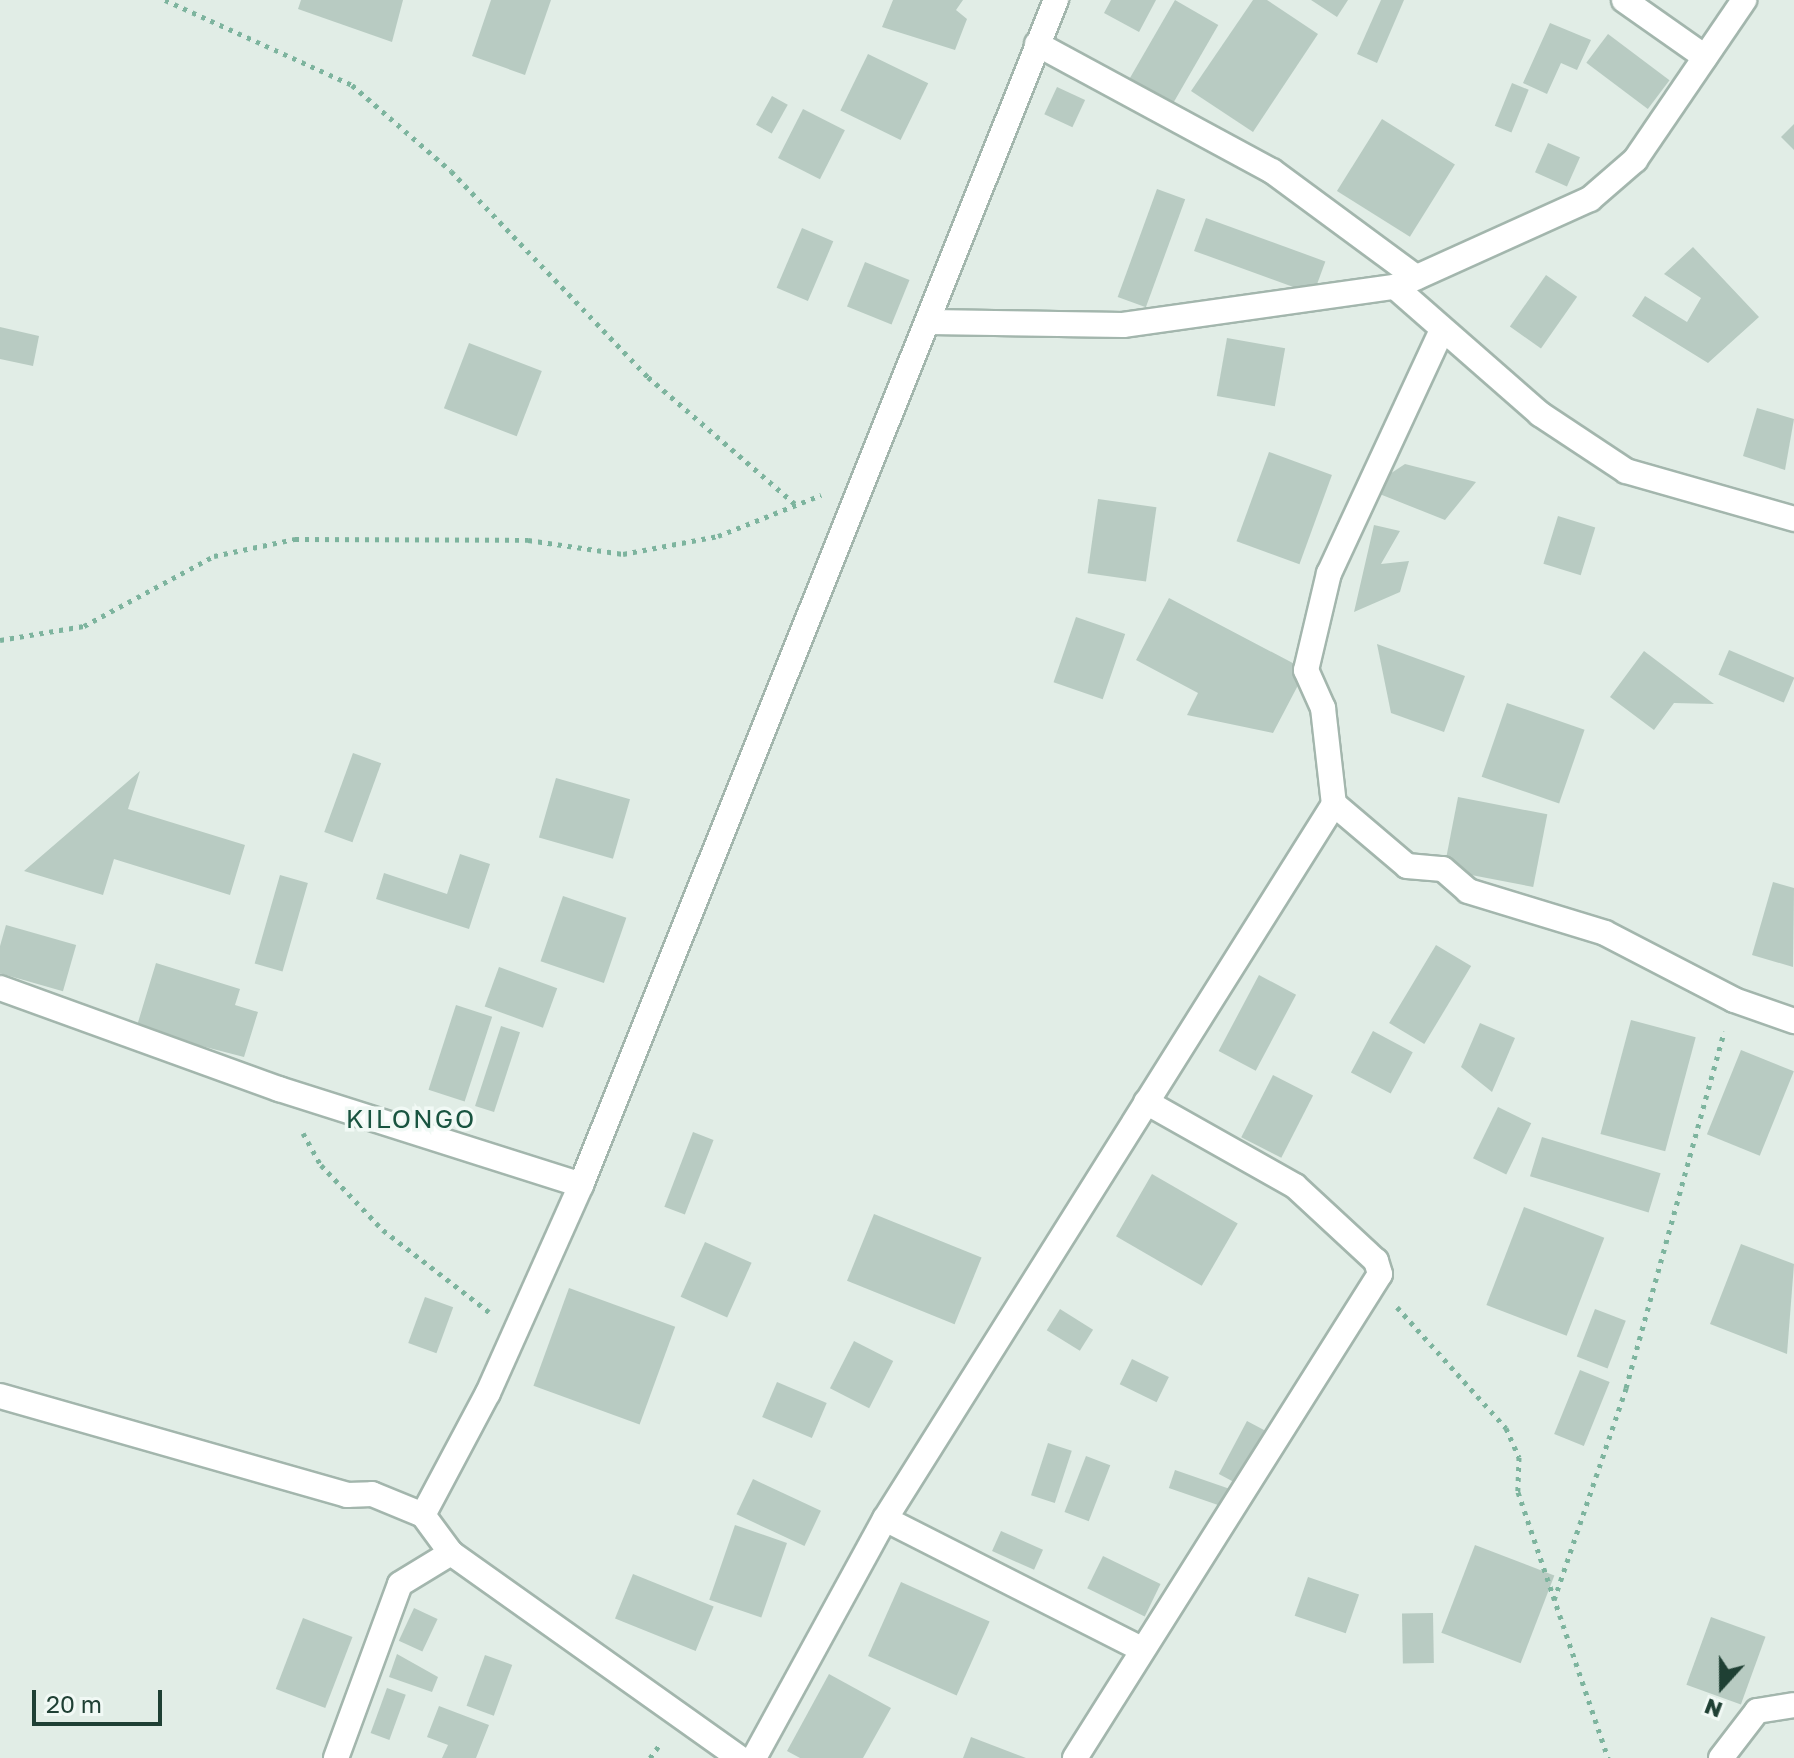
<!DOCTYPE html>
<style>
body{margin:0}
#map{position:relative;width:1794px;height:1758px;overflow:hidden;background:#e1ede6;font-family:"Golos Text",sans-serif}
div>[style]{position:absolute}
.building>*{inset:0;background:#b8cbc2;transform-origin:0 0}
.path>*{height:5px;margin-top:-2.5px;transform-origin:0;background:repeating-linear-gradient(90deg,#7db49e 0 4px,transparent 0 10px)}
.roads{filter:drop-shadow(2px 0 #a3b6ad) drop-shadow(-2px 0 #a3b6ad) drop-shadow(0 2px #a3b6ad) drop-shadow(0 -2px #a3b6ad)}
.minor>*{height:24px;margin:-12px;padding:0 12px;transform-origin:12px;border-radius:12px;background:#fff}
span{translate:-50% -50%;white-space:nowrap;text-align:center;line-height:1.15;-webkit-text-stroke:7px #f1f9f5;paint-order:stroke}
.quarter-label{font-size:26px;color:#195440;letter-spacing:2px}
.north{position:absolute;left:1682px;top:1646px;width:80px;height:80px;-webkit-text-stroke:6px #f1f9f5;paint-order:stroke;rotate:201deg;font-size:22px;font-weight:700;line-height:32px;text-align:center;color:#1f4034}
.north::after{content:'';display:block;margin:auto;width:28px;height:36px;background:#1f4034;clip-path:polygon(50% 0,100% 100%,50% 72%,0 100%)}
.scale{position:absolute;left:32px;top:1690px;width:130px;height:36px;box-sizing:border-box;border:4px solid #1f4034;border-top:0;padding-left:10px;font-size:24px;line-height:28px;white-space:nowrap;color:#1f4034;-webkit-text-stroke:6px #f1f9f5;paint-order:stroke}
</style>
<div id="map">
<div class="building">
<i style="clip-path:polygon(301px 0,403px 0,392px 42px,298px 9px)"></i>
<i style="clip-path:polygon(491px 0,551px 0,525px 75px,472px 56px)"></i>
<i style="clip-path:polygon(893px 0,963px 0,956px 10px,967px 19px,955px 50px,882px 27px)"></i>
<i style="clip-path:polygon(1111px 0,1156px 0,1139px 32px,1104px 13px)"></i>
<i style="left:1175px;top:0;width:50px;height:91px;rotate:30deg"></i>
<i style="clip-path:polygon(1253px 0,1267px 0,1318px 34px,1253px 132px,1191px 91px)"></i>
<i style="clip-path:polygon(1311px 0,1348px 0,1337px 17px)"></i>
<i style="clip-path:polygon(1381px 0,1404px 0,1377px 63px,1357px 54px)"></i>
<i style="clip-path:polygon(1550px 23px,1591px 40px,1577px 70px,1561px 63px,1547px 94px,1523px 83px)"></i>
<i style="left:1608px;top:34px;width:77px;height:36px;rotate:37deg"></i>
<i style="left:868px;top:54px;width:67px;height:63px;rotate:26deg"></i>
<i style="left:1512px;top:83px;width:18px;height:46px;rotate:22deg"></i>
<i style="left:1057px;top:87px;width:31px;height:30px;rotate:25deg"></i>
<i style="left:772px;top:96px;width:18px;height:33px;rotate:29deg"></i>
<i style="left:803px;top:109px;width:47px;height:55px;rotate:27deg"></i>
<i style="left:1382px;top:119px;width:86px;height:85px;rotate:32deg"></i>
<i style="clip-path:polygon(1794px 124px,1794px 150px,1781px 137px)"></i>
<i style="left:1548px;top:143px;width:35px;height:32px;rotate:24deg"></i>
<i style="left:1157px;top:189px;width:30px;height:115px;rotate:20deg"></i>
<i style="left:1206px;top:218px;width:127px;height:35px;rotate:20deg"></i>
<i style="left:802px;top:228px;width:34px;height:65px;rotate:23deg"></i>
<i style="clip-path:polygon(1693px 247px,1759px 317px,1708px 363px,1632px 316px,1645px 296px,1687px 322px,1701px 298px,1664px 274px)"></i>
<i style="left:865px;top:262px;width:48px;height:48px;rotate:22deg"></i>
<i style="left:1546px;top:275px;width:38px;height:63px;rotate:35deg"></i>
<i style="clip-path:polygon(0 327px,39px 336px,33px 366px,0 359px)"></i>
<i style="left:1227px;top:338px;width:59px;height:59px;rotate:10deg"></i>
<i style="left:469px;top:343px;width:78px;height:70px;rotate:21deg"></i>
<i style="clip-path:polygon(1757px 408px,1794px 419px,1785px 470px,1743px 456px)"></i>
<i style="left:1269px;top:452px;width:67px;height:95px;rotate:20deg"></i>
<i style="clip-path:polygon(1405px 464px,1476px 482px,1445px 520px,1367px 489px)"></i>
<i style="left:1098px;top:499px;width:59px;height:75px;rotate:8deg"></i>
<i style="left:1558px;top:516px;width:39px;height:50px;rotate:17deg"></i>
<i style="clip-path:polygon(1374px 525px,1400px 531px,1381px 564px,1409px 561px,1400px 592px,1354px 612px)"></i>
<i style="clip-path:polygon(1169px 598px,1306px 670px,1273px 733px,1187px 715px,1198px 693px,1136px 660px)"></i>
<i style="left:1076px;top:617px;width:52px;height:69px;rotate:19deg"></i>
<i style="clip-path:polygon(1377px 644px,1465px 676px,1444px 732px,1391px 713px)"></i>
<i style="left:1729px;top:650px;width:71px;height:27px;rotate:23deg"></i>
<i style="clip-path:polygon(1644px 651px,1714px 704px,1674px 703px,1654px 730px,1610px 697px)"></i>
<i style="left:1507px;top:703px;width:82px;height:78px;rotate:19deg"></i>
<i style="left:353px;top:753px;width:30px;height:84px;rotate:20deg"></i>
<i style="clip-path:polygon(140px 771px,128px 809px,245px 845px,230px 895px,114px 859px,103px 895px,24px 871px)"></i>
<i style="left:556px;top:778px;width:77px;height:62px;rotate:16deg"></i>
<i style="left:1458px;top:797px;width:91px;height:74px;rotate:11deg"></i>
<i style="clip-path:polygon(460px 854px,490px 864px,469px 929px,376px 899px,384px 873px,447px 894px)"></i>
<i style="left:280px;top:875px;width:29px;height:92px;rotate:16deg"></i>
<i style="clip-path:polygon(1773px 882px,1794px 888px,1793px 967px,1752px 955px)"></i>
<i style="left:563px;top:896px;width:67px;height:69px;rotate:19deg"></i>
<i style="left:6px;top:925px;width:73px;height:48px;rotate:16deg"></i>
<i style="left:1436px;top:945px;width:41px;height:91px;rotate:31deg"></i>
<i style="clip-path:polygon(156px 963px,240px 989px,235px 1005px,258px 1012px,244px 1057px,136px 1029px)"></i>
<i style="left:499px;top:967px;width:62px;height:42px;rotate:20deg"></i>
<i style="left:1259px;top:975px;width:42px;height:86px;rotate:28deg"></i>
<i style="left:456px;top:1005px;width:38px;height:89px;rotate:18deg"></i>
<i style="left:1631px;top:1020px;width:67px;height:118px;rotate:15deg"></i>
<i style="clip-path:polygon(1480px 1023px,1515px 1038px,1492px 1092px,1461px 1067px)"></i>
<i style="left:501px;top:1026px;width:20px;height:84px;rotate:18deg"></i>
<i style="left:1373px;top:1031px;width:45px;height:47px;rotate:28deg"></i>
<i style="left:1741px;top:1050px;width:57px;height:91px;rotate:22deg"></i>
<i style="left:1273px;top:1075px;width:45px;height:70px;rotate:27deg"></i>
<i style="left:1498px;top:1107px;width:37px;height:57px;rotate:26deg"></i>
<i style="left:693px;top:1132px;width:22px;height:80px;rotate:21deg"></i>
<i style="left:1542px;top:1137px;width:124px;height:41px;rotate:17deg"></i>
<i style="left:1152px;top:1174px;width:99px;height:72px;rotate:30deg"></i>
<i style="left:1524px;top:1207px;width:86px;height:105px;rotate:21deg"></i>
<i style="left:874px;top:1214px;width:116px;height:72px;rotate:22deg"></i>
<i style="left:705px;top:1242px;width:51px;height:60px;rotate:24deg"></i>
<i style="clip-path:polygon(1741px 1244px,1794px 1264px,1787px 1354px,1710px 1324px)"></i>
<i style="left:569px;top:1288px;width:113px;height:104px;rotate:20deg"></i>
<i style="left:425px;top:1297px;width:30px;height:49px;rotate:20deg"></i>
<i style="left:1060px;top:1309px;width:39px;height:25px;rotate:32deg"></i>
<i style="left:1595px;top:1309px;width:33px;height:51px;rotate:21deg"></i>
<i style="left:854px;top:1341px;width:44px;height:53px;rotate:27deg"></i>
<i style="left:1132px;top:1359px;width:41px;height:28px;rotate:26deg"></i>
<i style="left:1580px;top:1370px;width:32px;height:69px;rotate:22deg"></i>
<i style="left:777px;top:1382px;width:54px;height:38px;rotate:23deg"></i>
<i style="left:1247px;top:1421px;width:24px;height:60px;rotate:28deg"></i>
<i style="left:1048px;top:1443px;width:25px;height:55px;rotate:18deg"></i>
<i style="left:1086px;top:1456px;width:26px;height:60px;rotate:21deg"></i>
<i style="left:1175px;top:1470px;width:62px;height:19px;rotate:19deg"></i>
<i style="left:753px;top:1479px;width:75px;height:39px;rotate:25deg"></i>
<i style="left:735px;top:1525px;width:55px;height:79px;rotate:19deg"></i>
<i style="left:1001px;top:1531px;width:46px;height:22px;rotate:24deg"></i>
<i style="left:1475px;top:1545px;width:85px;height:94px;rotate:21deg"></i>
<i style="left:1103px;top:1556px;width:64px;height:36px;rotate:26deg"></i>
<i style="left:633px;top:1574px;width:87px;height:48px;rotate:22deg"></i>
<i style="left:1308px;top:1577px;width:54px;height:41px;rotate:19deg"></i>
<i style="left:901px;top:1582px;width:97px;height:81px;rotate:24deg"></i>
<i style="left:414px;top:1608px;width:26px;height:36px;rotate:25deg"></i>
<i style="left:1433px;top:1613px;width:50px;height:31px;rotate:89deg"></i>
<i style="left:1711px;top:1617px;width:58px;height:72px;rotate:20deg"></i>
<i style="left:303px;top:1618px;width:53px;height:76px;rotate:21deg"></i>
<i style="clip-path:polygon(397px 1654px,438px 1677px,432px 1692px,389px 1677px)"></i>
<i style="left:485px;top:1655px;width:29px;height:54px;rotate:20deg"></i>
<i style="clip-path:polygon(829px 1674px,891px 1708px,863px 1758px,800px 1758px,787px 1751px)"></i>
<i style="left:387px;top:1688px;width:20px;height:48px;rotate:20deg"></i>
<i style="clip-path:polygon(439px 1706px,489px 1725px,476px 1758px,442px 1758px,448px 1745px,427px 1737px)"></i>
<i style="clip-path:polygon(971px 1737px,1026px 1758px,963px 1758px)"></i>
</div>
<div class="path">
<i style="left:165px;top:0;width:205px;rotate:24.4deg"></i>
<i style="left:352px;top:85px;width:131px;rotate:41deg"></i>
<i style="left:451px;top:171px;width:285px;rotate:46.3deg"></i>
<i style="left:648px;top:377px;width:194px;rotate:40.8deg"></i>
<i style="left:0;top:640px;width:85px;rotate:-9.5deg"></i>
<i style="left:84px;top:626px;width:148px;rotate:-28.3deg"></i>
<i style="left:214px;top:556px;width:83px;rotate:-11.9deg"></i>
<i style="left:295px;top:539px;width:233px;rotate:0.2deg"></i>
<i style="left:528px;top:540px;width:96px;rotate:8.4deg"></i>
<i style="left:623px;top:554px;width:97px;rotate:-10.7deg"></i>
<i style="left:718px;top:536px;width:111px;rotate:-21.7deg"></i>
<i style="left:303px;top:1133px;width:37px;rotate:61deg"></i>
<i style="left:321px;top:1165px;width:90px;rotate:46.4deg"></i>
<i style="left:383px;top:1230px;width:134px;rotate:37.7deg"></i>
<i style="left:1397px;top:1307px;width:163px;rotate:48deg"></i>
<i style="left:1506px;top:1428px;width:32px;rotate:66deg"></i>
<i style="left:1519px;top:1457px;width:35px;rotate:92deg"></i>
<i style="left:1518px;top:1492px;width:281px;rotate:71.3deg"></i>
<i style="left:1554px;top:1600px;width:224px;rotate:-71.2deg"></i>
<i style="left:1626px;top:1388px;width:370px;rotate:-74.6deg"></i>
<i style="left:650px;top:1758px;width:19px;rotate:-54deg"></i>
</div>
<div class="roads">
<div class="minor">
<i style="left:1624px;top:0;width:99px;rotate:35.1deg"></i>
<i style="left:1037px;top:44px;width:267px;rotate:28.4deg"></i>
<i style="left:1272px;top:171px;width:179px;rotate:36.4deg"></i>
<i style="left:1395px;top:287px;width:193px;rotate:41.2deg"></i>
<i style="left:1540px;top:414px;width:103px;rotate:33.5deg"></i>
<i style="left:1626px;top:471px;width:175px;rotate:15.9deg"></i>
<i style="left:930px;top:322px;width:193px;rotate:0.9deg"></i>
<i style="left:1123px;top:325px;width:275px;rotate:-8deg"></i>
<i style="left:1395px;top:287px;width:214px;rotate:-24.3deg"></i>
<i style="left:1590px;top:199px;width:60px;rotate:-40.9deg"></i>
<i style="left:1635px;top:160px;width:194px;rotate:-55.7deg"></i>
<i style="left:1442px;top:330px;width:268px;rotate:114.9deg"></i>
<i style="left:1329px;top:573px;width:100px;rotate:103.3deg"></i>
<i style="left:1306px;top:670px;width:42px;rotate:65.9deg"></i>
<i style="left:1323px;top:708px;width:97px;rotate:83.5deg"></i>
<i style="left:1334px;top:804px;width:96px;rotate:40.3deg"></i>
<i style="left:1407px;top:866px;width:36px;rotate:5deg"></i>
<i style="left:1443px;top:869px;width:33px;rotate:41deg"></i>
<i style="left:1468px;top:891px;width:143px;rotate:17deg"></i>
<i style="left:1605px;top:933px;width:145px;rotate:27.4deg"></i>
<i style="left:1734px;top:1000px;width:64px;rotate:19.3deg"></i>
<i style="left:0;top:988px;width:297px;rotate:19.9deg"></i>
<i style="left:279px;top:1089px;width:317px;rotate:17.6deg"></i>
<i style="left:0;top:1396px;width:361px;rotate:15.9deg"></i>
<i style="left:347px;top:1495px;width:25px;rotate:-2deg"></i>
<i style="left:372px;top:1494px;width:55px;rotate:22.4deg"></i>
<i style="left:423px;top:1515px;width:138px;rotate:-62deg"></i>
<i style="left:488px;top:1393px;width:228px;rotate:-65.9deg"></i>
<i style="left:581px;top:1185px;width:1277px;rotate:-68.16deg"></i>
<i style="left:423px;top:1515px;width:47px;rotate:53.6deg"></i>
<i style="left:451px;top:1553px;width:354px;rotate:35.4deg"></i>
<i style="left:885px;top:1519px;width:287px;rotate:26.9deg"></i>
<i style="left:336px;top:1758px;width:185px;rotate:-69.8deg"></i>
<i style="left:400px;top:1584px;width:60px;rotate:-31.3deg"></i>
<i style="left:754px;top:1758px;width:273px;rotate:-61.3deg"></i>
<i style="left:885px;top:1519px;width:844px;rotate:-57.87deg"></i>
<i style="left:1075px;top:1758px;width:572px;rotate:-57.78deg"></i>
<i style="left:1380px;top:1274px;width:14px;rotate:-107deg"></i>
<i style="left:1376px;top:1261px;width:110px;rotate:-137.2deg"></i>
<i style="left:1295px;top:1186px;width:171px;rotate:-150.6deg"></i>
<i style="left:1721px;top:1758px;width:59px;rotate:-52.5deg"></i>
<i style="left:1757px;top:1711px;width:37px;rotate:-9deg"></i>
</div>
</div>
<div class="quarter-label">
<span style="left:411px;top:1119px">KILONGO</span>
</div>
<div class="north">N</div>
<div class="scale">20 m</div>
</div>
